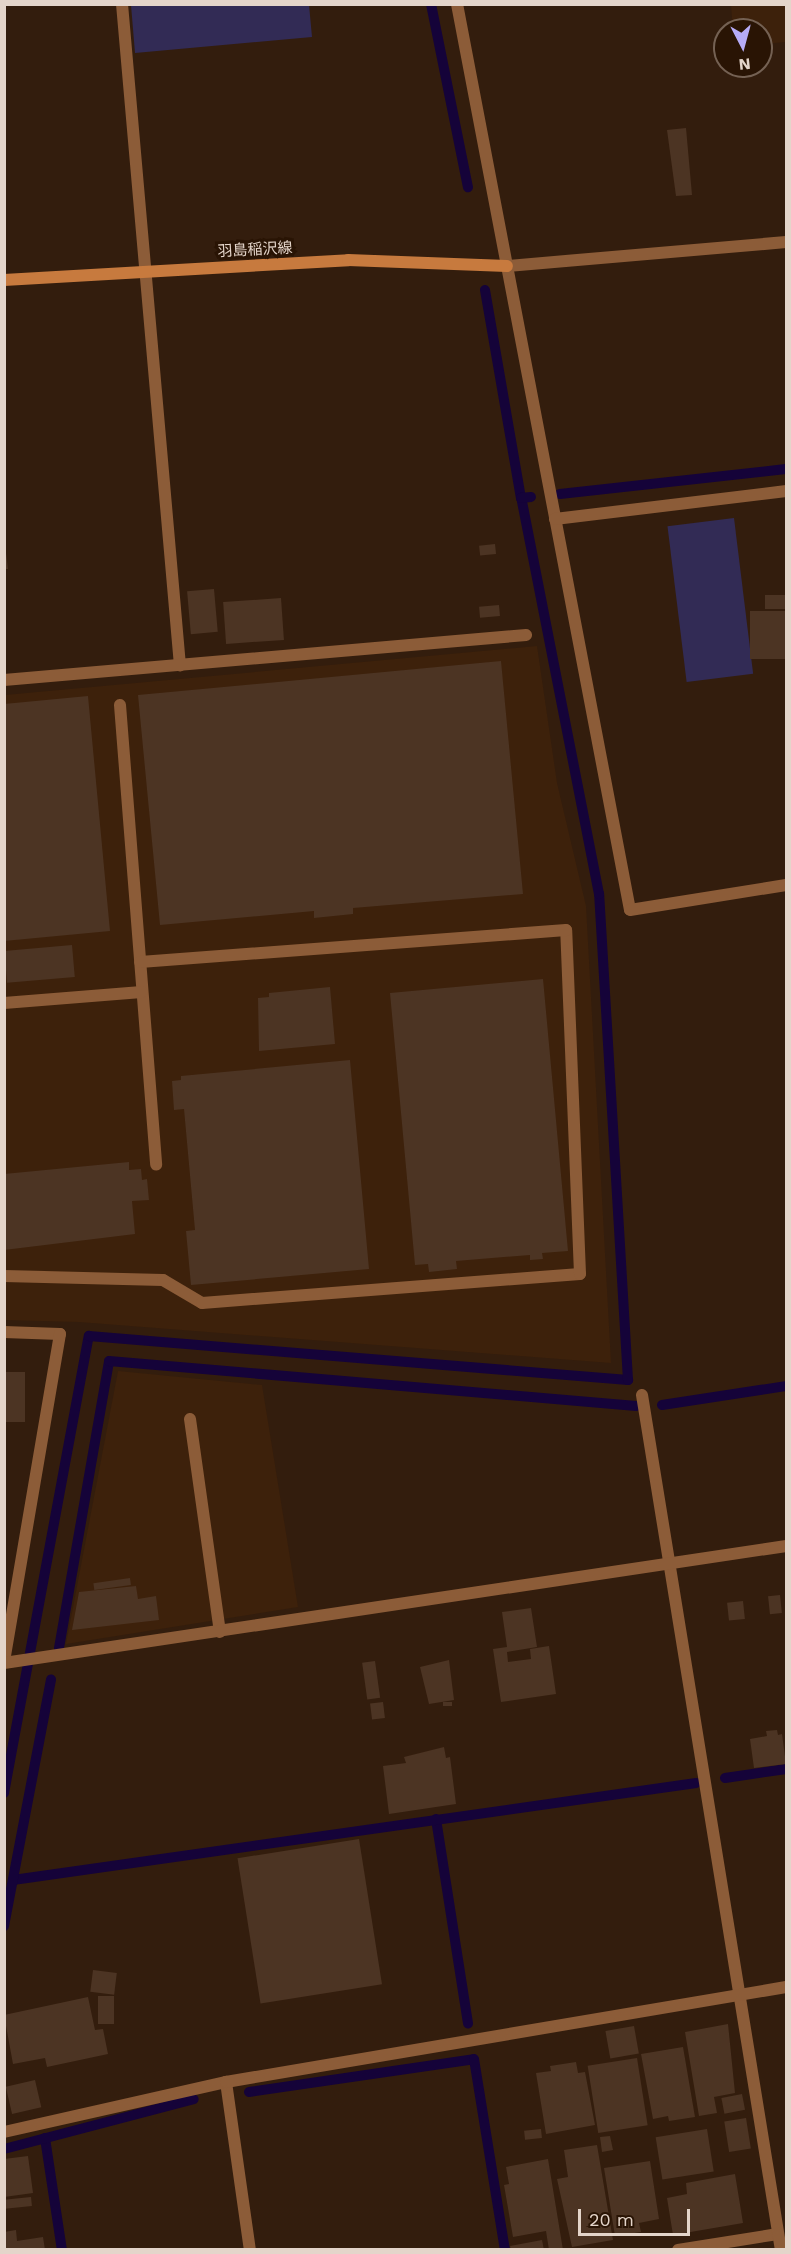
<!DOCTYPE html>
<meta charset="utf-8">
<style>
body{margin:0}
#map{position:relative;width:791px;height:2254px;overflow:hidden;background:#331d0d;font-family:"Work Sans","Noto Sans JP",sans-serif}
div>[style]{position:absolute}
.built>*{inset:0;background:#3d210b}
.green>*{inset:0;background:#322b55;transform-origin:0 0}
.stream>*{height:10px;margin:-5px;padding:0 5px;transform-origin:5px;border-radius:5px;background:#150339}
.building>*{inset:0;background:#4c3423;transform-origin:0 0}
.lane>*{height:12px;margin:-6px;padding:0 6px;transform-origin:6px;border-radius:6px;background:#8c5c38}
.street>*{height:12px;margin:-6px;padding:0 6px;transform-origin:6px;border-radius:6px;background:#8c5c38}
.secondary>*{height:12px;margin:-6px;padding:0 6px;transform-origin:6px;border-radius:6px;background:#c77a3e}
span{translate:-50% -50%;white-space:nowrap;text-align:center;line-height:1.15;-webkit-text-stroke:6px #291404;paint-order:stroke}
.street-label{font-size:15px;color:#e4d5ca}
.frame{position:absolute;inset:0;border:6px solid #e4d5ca;pointer-events:none}
.north{position:absolute;left:713px;top:18px;width:60px;height:60px;box-sizing:border-box;background:#291404;border:2px solid #746153;border-radius:50%;rotate:174deg;font-size:16px;font-weight:700;line-height:24px;text-align:center;color:#e4d5ca}
.north::after{content:'';display:block;margin:auto;width:21px;height:27px;background:#b6acf8;clip-path:polygon(50% 0,100% 100%,50% 72%,0 100%)}
.scale{position:absolute;left:578px;top:2209px;width:112px;height:27px;box-sizing:border-box;border:3px solid #e4d5ca;border-top:0;padding-left:8px;font-size:18px;line-height:21px;white-space:nowrap;color:#e4d5ca;-webkit-text-stroke:4px #291404;paint-order:stroke}
</style>
<div id="map">
<div class="built">
<i style="clip-path:polygon(731px 5px,786px 5px,786px 42px,761px 44px,761px 30px,733px 30px)"></i>
<i style="clip-path:polygon(537px 646px,557px 783px,586px 906px,611px 1363px,79px 1322px,5px 1320px,5px 695px)"></i>
<i style="clip-path:polygon(118px 1371px,262px 1385px,298px 1607px,66px 1644px)"></i>
</div>
<div class="green">
<i style="clip-path:polygon(131px 5px,309px 5px,312px 37px,135px 53px)"></i>
<i style="left:734px;top:518px;width:157px;height:67px;rotate:83deg"></i>
</div>
<div class="stream">
<i style="left:431px;top:4px;width:187px;rotate:78.6deg"></i>
<i style="left:485px;top:290px;width:211px;rotate:80.2deg"></i>
<i style="left:560px;top:494px;width:227px;rotate:-6.3deg"></i>
<i style="left:662px;top:1405px;width:125px;rotate:-8.7deg"></i>
<i style="left:59px;top:1648px;width:291px;rotate:-80.1deg"></i>
<i style="left:109px;top:1361px;width:529px;rotate:4.88deg"></i>
<i style="left:725px;top:1778px;width:62px;rotate:-8.4deg"></i>
<i style="left:4px;top:1793px;width:465px;rotate:-79.5deg"></i>
<i style="left:89px;top:1336px;width:541px;rotate:4.67deg"></i>
<i style="left:628px;top:1380px;width:487px;rotate:-93.4deg"></i>
<i style="left:599px;top:894px;width:404px;rotate:-101.1deg"></i>
<i style="left:521px;top:498px;width:10px;rotate:-6deg"></i>
<i style="left:436px;top:1819px;width:207px;rotate:81.1deg"></i>
<i style="left:13px;top:1880px;width:690px;rotate:-8.08deg"></i>
<i style="left:4px;top:1926px;width:251px;rotate:-79.2deg"></i>
<i style="left:249px;top:2092px;width:227px;rotate:-8.3deg"></i>
<i style="left:474px;top:2059px;width:193px;rotate:80.8deg"></i>
<i style="left:45px;top:2138px;width:113px;rotate:81.4deg"></i>
<i style="left:4px;top:2149px;width:196px;rotate:-14.7deg"></i>
</div>
<div class="building">
<i style="clip-path:polygon(686px 128px,692px 195px,676px 196px,667px 130px)"></i>
<i style="left:495px;top:544px;width:10px;height:16px;rotate:84deg"></i>
<i style="clip-path:polygon(5px 553px,6px 553px,8px 569px,5px 569px)"></i>
<i style="left:214px;top:589px;width:43px;height:27px;rotate:85deg"></i>
<i style="left:786px;top:595px;width:14px;height:21px;rotate:90deg"></i>
<i style="left:281px;top:598px;width:42px;height:58px;rotate:86deg"></i>
<i style="left:499px;top:605px;width:11px;height:20px;rotate:85deg"></i>
<i style="left:786px;top:611px;width:48px;height:36px;rotate:90deg"></i>
<i style="clip-path:polygon(501px 661px,523px 894px,353px 908px,353px 914px,314px 918px,314px 911px,160px 925px,138px 695px)"></i>
<i style="clip-path:polygon(88px 696px,110px 931px,4px 941px,4px 704px)"></i>
<i style="left:72px;top:945px;width:32px;height:68px;rotate:85deg"></i>
<i style="clip-path:polygon(543px 979px,568px 1251px,542px 1253px,543px 1259px,530px 1260px,530px 1255px,456px 1261px,457px 1269px,429px 1272px,428px 1264px,415px 1265px,390px 993px)"></i>
<i style="clip-path:polygon(330px 987px,335px 1044px,259px 1051px,258px 998px,269px 997px,269px 993px)"></i>
<i style="clip-path:polygon(350px 1060px,369px 1269px,191px 1285px,186px 1231px,195px 1230px,184px 1109px,174px 1110px,172px 1081px,181px 1080px,181px 1076px)"></i>
<i style="clip-path:polygon(129px 1162px,129px 1170px,141px 1169px,142px 1180px,147px 1179px,149px 1200px,132px 1201px,135px 1234px,4px 1250px,4px 1174px)"></i>
<i style="left:4px;top:1372px;width:21px;height:50px"></i>
<i style="left:130px;top:1578px;width:7px;height:37px;rotate:82deg"></i>
<i style="clip-path:polygon(136px 1586px,138px 1599px,156px 1596px,159px 1620px,72px 1630px,79px 1592px)"></i>
<i style="left:780px;top:1595px;width:18px;height:12px;rotate:84deg"></i>
<i style="left:743px;top:1601px;width:18px;height:16px;rotate:84deg"></i>
<i style="clip-path:polygon(531px 1608px,537px 1647px,507px 1652px,508px 1662px,531px 1659px,530px 1649px,549px 1646px,556px 1694px,501px 1702px,493px 1649px,507px 1647px,502px 1612px)"></i>
<i style="clip-path:polygon(449px 1660px,454px 1700px,429px 1704px,420px 1667px)"></i>
<i style="left:375px;top:1661px;width:37px;height:13px;rotate:82deg"></i>
<i style="left:383px;top:1702px;width:16px;height:13px;rotate:83deg"></i>
<i style="left:452px;top:1702px;width:4px;height:9px;rotate:90deg"></i>
<i style="clip-path:polygon(777px 1730px,778px 1735px,782px 1734px,786px 1764px,754px 1768px,750px 1739px,767px 1736px,766px 1731px)"></i>
<i style="clip-path:polygon(444px 1747px,446px 1758px,450px 1757px,456px 1804px,389px 1814px,383px 1766px,406px 1763px,404px 1757px)"></i>
<i style="left:359px;top:1839px;width:147px;height:123px;rotate:81deg"></i>
<i style="left:93px;top:1970px;width:24px;height:22px;rotate:7deg"></i>
<i style="left:114px;top:1996px;width:28px;height:16px;rotate:90deg"></i>
<i style="clip-path:polygon(88px 1997px,95px 2030px,103px 2029px,108px 2054px,47px 2067px,45px 2058px,13px 2064px,4px 2015px)"></i>
<i style="clip-path:polygon(728px 2024px,735px 2093px,714px 2097px,717px 2113px,699px 2116px,685px 2032px)"></i>
<i style="left:634px;top:2026px;width:28px;height:29px;rotate:80deg"></i>
<i style="clip-path:polygon(683px 2047px,695px 2117px,669px 2121px,668px 2116px,653px 2119px,641px 2054px)"></i>
<i style="left:637px;top:2058px;width:68px;height:50px;rotate:81deg"></i>
<i style="clip-path:polygon(576px 2062px,578px 2073px,585px 2072px,595px 2125px,546px 2134px,536px 2073px,551px 2071px,550px 2066px)"></i>
<i style="left:35px;top:2080px;width:28px;height:30px;rotate:77deg"></i>
<i style="left:742px;top:2094px;width:16px;height:21px;rotate:79deg"></i>
<i style="left:746px;top:2118px;width:31px;height:22px;rotate:81deg"></i>
<i style="left:541px;top:2129px;width:9px;height:17px;rotate:84deg"></i>
<i style="left:707px;top:2129px;width:43px;height:52px;rotate:81deg"></i>
<i style="clip-path:polygon(610px 2136px,613px 2150px,602px 2152px,600px 2137px)"></i>
<i style="clip-path:polygon(597px 2145px,613px 2240px,572px 2247px,557px 2179px,568px 2177px,564px 2150px)"></i>
<i style="clip-path:polygon(28px 2156px,33px 2193px,4px 2197px,4px 2159px)"></i>
<i style="clip-path:polygon(548px 2159px,563px 2250px,549px 2250px,546px 2231px,513px 2237px,504px 2185px,509px 2184px,506px 2167px)"></i>
<i style="clip-path:polygon(650px 2161px,659px 2219px,639px 2223px,641px 2232px,615px 2236px,604px 2168px)"></i>
<i style="clip-path:polygon(735px 2174px,743px 2223px,673px 2235px,667px 2198px,687px 2194px,686px 2183px)"></i>
<i style="left:31px;top:2197px;width:9px;height:27px;rotate:84deg"></i>
<i style="clip-path:polygon(16px 2230px,17px 2241px,43px 2237px,45px 2250px,4px 2250px,4px 2232px)"></i>
<i style="clip-path:polygon(542px 2240px,544px 2250px,511px 2250px,510px 2246px)"></i>
</div>
<div class="lane">
<i style="left:120px;top:705px;width:461px;rotate:85.5deg"></i>
<i style="left:4px;top:1003px;width:138px;rotate:-4.6deg"></i>
<i style="left:4px;top:1276px;width:159px;rotate:1.4deg"></i>
<i style="left:163px;top:1280px;width:45px;rotate:30.5deg"></i>
<i style="left:202px;top:1303px;width:379px;rotate:-4.4deg"></i>
<i style="left:580px;top:1274px;width:344px;rotate:-92.3deg"></i>
<i style="left:566px;top:930px;width:427px;rotate:175.7deg"></i>
<i style="left:190px;top:1419px;width:215px;rotate:82deg"></i>
<i style="left:678px;top:2250px;width:101px;rotate:-9.1deg"></i>
</div>
<div class="street">
<i style="left:122px;top:4px;width:664px;rotate:84.99deg"></i>
<i style="left:457px;top:4px;width:922px;rotate:79.19deg"></i>
<i style="left:630px;top:910px;width:158px;rotate:-9.1deg"></i>
<i style="left:507px;top:266px;width:280px;rotate:-4.9deg"></i>
<i style="left:555px;top:519px;width:233px;rotate:-6.9deg"></i>
<i style="left:4px;top:680px;width:524px;rotate:-4.93deg"></i>
<i style="left:4px;top:1332px;width:56px;rotate:2deg"></i>
<i style="left:60px;top:1334px;width:332px;rotate:99.7deg"></i>
<i style="left:642px;top:1395px;width:866px;rotate:80.77deg"></i>
<i style="left:4px;top:1663px;width:791px;rotate:-8.51deg"></i>
<i style="left:226px;top:2082px;width:170px;rotate:81.9deg"></i>
<i style="left:4px;top:2132px;width:228px;rotate:-12.7deg"></i>
<i style="left:226px;top:2082px;width:568px;rotate:-9.63deg"></i>
</div>
<div class="secondary">
<i style="left:4px;top:280px;width:345px;rotate:-3.3deg"></i>
<i style="left:348px;top:260px;width:159px;rotate:2.2deg"></i>
</div>
<div class="street-label">
<span style="left:255px;top:250px;rotate:-3deg">羽島稲沢線</span>
</div>
<div class="frame"></div>
<div class="north">N</div>
<div class="scale">20 m</div>
</div>
